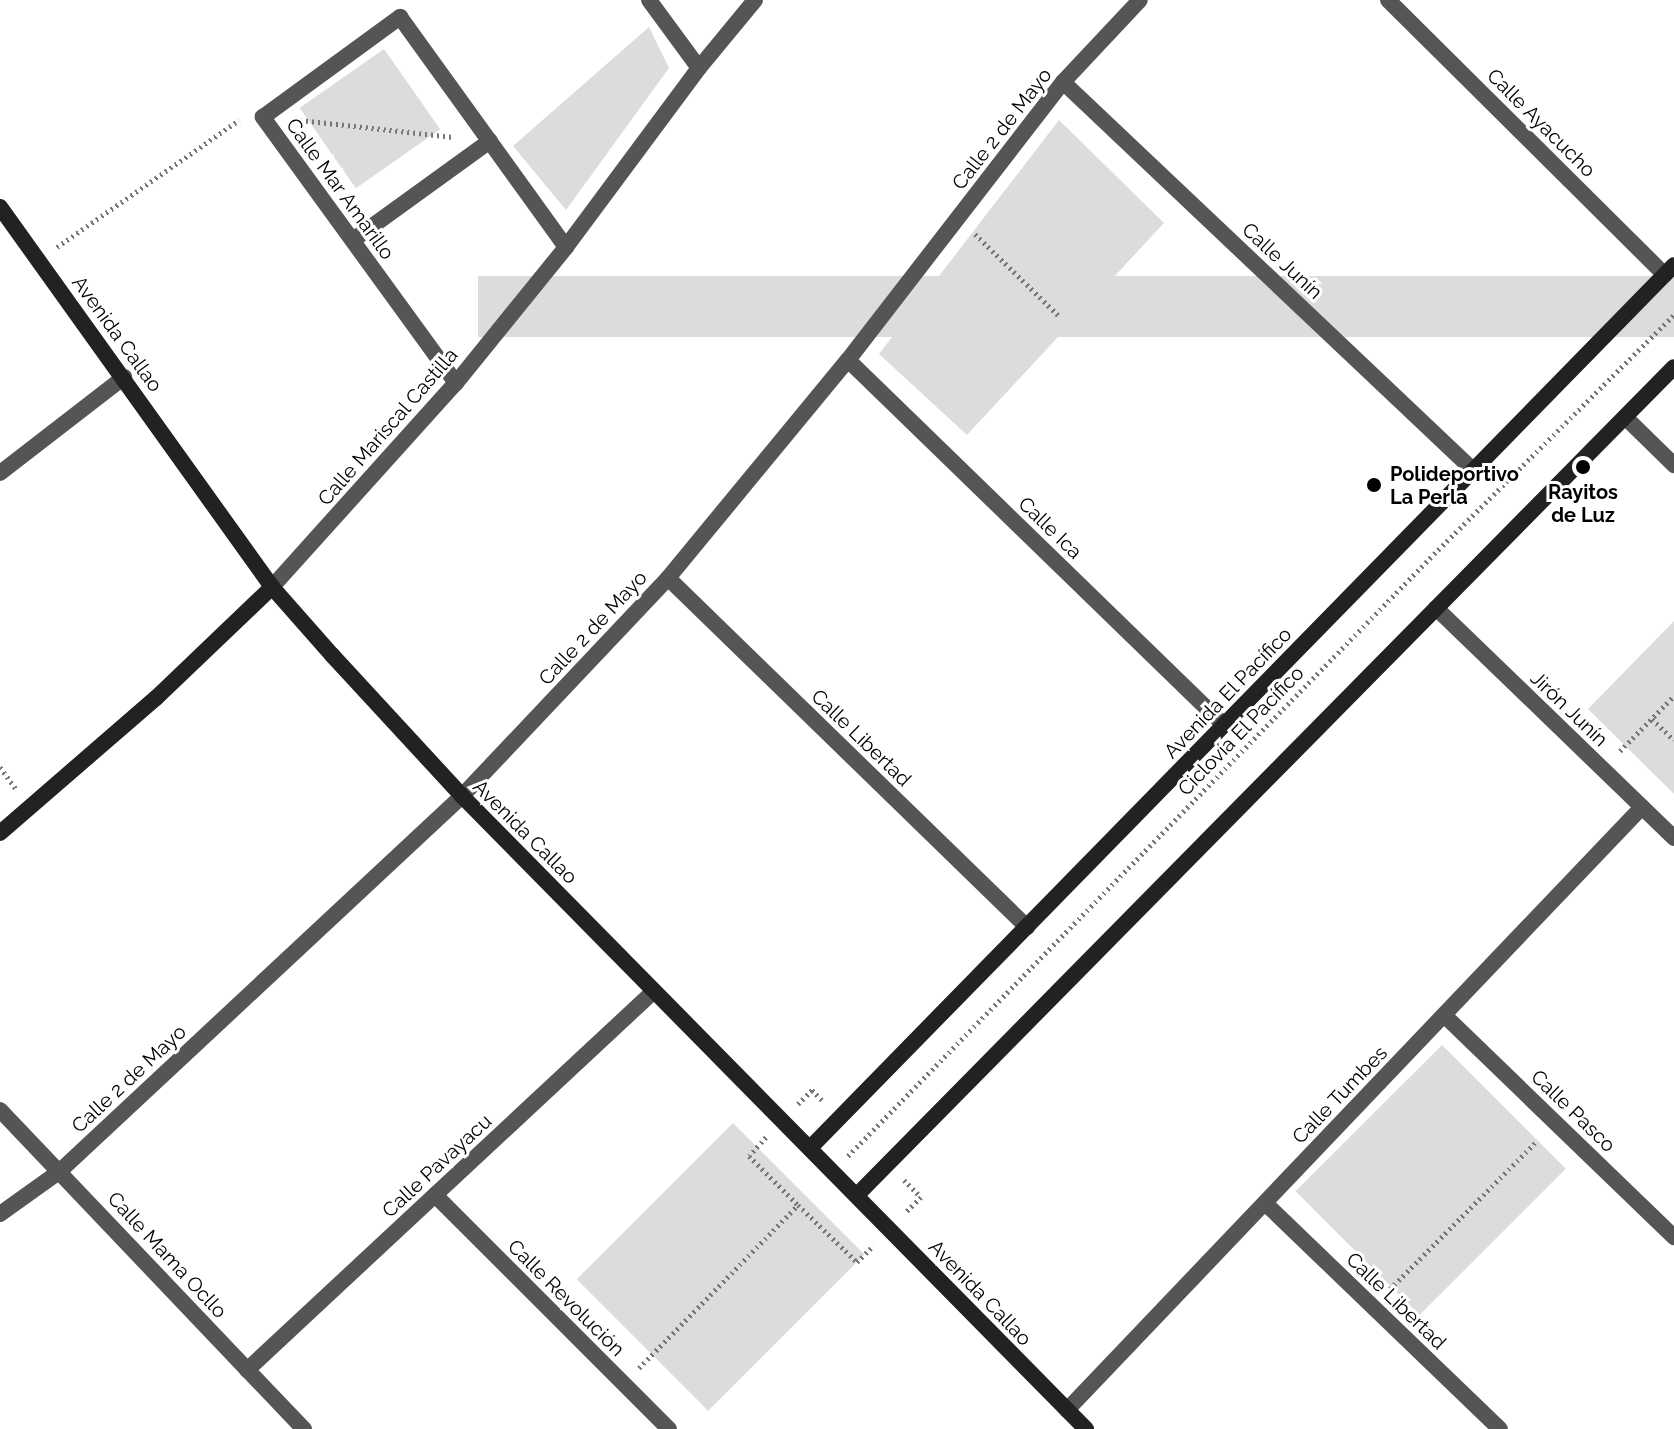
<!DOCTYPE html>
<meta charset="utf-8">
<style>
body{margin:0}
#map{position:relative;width:1674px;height:1429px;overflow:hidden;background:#fff;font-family:Raleway,sans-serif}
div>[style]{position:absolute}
.green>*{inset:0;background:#dcdcdc;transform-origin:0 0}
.path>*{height:5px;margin-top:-2.5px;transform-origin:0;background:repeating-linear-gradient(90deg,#777 0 2px,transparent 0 6px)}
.street>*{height:16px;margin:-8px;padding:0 8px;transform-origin:8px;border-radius:8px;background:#555}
.secondary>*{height:16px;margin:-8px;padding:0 8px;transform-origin:8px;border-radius:8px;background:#222}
.dots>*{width:22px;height:22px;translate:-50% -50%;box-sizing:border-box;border:4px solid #fff;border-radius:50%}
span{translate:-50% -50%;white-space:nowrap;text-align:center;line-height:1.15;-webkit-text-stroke:6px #fff;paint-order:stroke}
.street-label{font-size:20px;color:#000}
.poi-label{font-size:20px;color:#000;font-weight:700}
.left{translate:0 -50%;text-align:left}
</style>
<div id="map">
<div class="green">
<i style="clip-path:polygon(649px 27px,669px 68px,566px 210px,513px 146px)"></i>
<i style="left:384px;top:49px;width:98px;height:103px;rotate:55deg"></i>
<i style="clip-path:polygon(1059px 120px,1164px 223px,967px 435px,879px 354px)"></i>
<i style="left:1674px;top:276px;width:61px;height:1196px;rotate:90deg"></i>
<i style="clip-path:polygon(1674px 621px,1674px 794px,1588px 709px)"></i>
<i style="left:1442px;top:1045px;width:175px;height:207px;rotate:45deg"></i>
<i style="left:733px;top:1123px;width:186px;height:221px;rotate:45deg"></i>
</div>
<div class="path">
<i style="left:300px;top:120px;width:154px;rotate:6.3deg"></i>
<i style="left:975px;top:234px;width:119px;rotate:44.3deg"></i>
<i style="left:57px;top:247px;width:222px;rotate:-34.9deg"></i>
<i style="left:1652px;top:719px;width:30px;rotate:44deg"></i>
<i style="left:1620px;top:751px;width:77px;rotate:-45.5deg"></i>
<i style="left:0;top:767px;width:27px;rotate:54deg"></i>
<i style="left:798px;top:1104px;width:20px;rotate:-45deg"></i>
<i style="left:812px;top:1090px;width:14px;rotate:45deg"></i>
<i style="left:766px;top:1137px;width:25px;rotate:132deg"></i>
<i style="left:749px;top:1156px;width:69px;rotate:45deg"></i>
<i style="left:848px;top:1156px;width:840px;rotate:-45.77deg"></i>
<i style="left:1434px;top:554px;width:339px;rotate:-44.9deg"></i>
<i style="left:904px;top:1180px;width:24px;rotate:45deg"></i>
<i style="left:921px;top:1197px;width:21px;rotate:135deg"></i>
<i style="left:1390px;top:1289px;width:210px;rotate:-45.2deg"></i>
<i style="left:639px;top:1368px;width:228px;rotate:-45.7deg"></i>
<i style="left:798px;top:1205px;width:82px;rotate:44deg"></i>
<i style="left:857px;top:1262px;width:24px;rotate:-45deg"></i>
</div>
<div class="street">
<i style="left:649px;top:0;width:84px;rotate:53.7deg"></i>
<i style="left:1388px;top:0;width:390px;rotate:44.8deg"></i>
<i style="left:1063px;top:82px;width:566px;rotate:43.42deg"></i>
<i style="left:353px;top:240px;width:169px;rotate:-35.9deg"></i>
<i style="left:848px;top:360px;width:524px;rotate:44.15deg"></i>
<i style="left:456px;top:383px;width:329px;rotate:-126deg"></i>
<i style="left:263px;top:117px;width:170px;rotate:-36.1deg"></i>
<i style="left:400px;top:17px;width:284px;rotate:54.2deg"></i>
<i style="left:1625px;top:417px;width:69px;rotate:44.4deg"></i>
<i style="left:0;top:473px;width:157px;rotate:-37.7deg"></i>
<i style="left:668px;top:578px;width:501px;rotate:44.19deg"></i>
<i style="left:272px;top:587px;width:275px;rotate:-48deg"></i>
<i style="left:456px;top:383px;width:175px;rotate:-51deg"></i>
<i style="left:566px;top:247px;width:223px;rotate:-53.4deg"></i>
<i style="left:699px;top:68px;width:88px;rotate:-50.5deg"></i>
<i style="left:1436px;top:608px;width:331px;rotate:44deg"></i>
<i style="left:1444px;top:1015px;width:320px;rotate:44deg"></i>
<i style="left:0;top:1110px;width:441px;rotate:46.4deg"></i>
<i style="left:435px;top:1195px;width:331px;rotate:45deg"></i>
<i style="left:1265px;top:1203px;width:326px;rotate:43.9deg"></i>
<i style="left:0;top:1214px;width:74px;rotate:-35.6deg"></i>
<i style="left:60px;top:1171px;width:550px;rotate:-43.01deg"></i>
<i style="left:462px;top:796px;width:300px;rotate:-46.6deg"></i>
<i style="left:668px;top:578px;width:283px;rotate:-50.5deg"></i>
<i style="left:848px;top:360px;width:351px;rotate:-52.3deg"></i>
<i style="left:1063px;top:82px;width:112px;rotate:-46.8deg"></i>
<i style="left:247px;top:1370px;width:556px;rotate:-42.96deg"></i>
<i style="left:1067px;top:1410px;width:833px;rotate:-46.36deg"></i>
</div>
<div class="secondary">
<i style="left:0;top:207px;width:467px;rotate:54.4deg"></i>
<i style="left:272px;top:587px;width:91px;rotate:48.6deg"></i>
<i style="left:332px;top:655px;width:192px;rotate:47.3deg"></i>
<i style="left:462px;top:796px;width:889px;rotate:45.41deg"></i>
<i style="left:0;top:833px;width:206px;rotate:-40.9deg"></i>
<i style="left:156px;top:698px;width:161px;rotate:-43.7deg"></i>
<i style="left:810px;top:1148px;width:1235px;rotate:-45.62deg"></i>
<i style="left:857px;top:1195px;width:1163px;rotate:-45.38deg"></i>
</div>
<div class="dots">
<i style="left:1583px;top:467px;background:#000"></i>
<i style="left:1374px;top:485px;background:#000"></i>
</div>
<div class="street-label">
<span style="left:1541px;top:123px;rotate:45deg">Calle Ayacucho</span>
<span style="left:1002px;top:129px;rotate:-52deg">Calle 2 de Mayo</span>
<span style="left:340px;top:189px;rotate:54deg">Calle Mar Amarillo</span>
<span style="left:1282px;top:261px;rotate:43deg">Calle Junín</span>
<span style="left:117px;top:334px;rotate:54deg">Avenida Callao</span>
<span style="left:388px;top:427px;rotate:-49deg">Calle Mariscal Castilla</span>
<span style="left:1050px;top:528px;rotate:44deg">Calle Ica</span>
<span style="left:593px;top:628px;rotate:-47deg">Calle 2 de Mayo</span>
<span style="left:1228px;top:693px;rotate:-46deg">Avenida El Pacífico</span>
<span style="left:1569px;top:709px;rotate:44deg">Jirón Junín</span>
<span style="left:1241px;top:731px;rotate:-46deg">Ciclovía El Pacífico</span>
<span style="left:861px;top:738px;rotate:44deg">Calle Libertad</span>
<span style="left:525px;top:832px;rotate:45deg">Avenida Callao</span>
<span style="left:129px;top:1079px;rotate:-43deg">Calle 2 de Mayo</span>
<span style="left:1340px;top:1095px;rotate:-46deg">Calle Tumbes</span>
<span style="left:1573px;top:1111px;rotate:44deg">Calle Pasco</span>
<span style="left:437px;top:1166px;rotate:-43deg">Calle Pavayacu</span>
<span style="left:167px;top:1255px;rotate:47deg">Calle Mama Ocllo</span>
<span style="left:980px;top:1293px;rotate:46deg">Avenida Callao</span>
<span style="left:566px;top:1298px;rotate:45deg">Calle Revolución</span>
<span style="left:1396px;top:1301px;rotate:44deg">Calle Libertad</span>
</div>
<div class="poi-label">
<span class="left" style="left:1390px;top:486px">Polideportivo<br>La Perla</span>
<span style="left:1583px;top:504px">Rayitos<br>de Luz</span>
</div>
</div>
